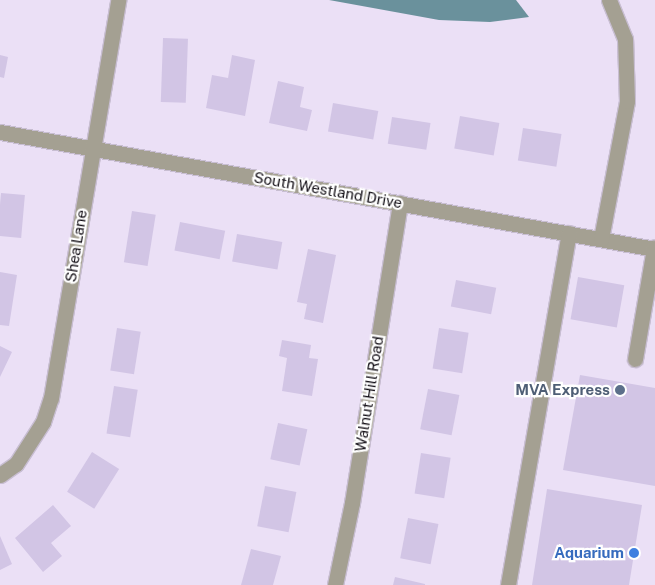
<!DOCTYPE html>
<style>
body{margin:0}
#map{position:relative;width:655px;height:585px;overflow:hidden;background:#ebe0f6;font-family:"Public Sans",sans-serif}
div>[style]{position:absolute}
.water>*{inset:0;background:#6a919c}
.building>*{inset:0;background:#d2c5e5;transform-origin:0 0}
.roads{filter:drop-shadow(1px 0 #c8bed2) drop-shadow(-1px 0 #c8bed2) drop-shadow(0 1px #c8bed2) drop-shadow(0 -1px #c8bed2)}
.minor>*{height:15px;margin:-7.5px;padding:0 7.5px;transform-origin:7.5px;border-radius:7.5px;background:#a4a092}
.dots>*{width:14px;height:14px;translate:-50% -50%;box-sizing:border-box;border:2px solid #fff;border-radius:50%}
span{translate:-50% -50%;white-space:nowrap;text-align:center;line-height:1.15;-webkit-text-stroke:4.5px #fff;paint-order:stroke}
.street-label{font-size:15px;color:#110d14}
.service-label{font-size:15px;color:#4e5e75;font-weight:700}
.right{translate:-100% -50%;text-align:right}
.shop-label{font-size:15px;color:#366cbe;font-weight:700}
</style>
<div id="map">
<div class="water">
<i style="clip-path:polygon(329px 0,516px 0,529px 17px,490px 22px,439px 20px)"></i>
</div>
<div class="building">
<i style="left:163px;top:38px;width:25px;height:64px;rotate:2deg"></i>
<i style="clip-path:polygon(0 55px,8px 57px,4px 78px,0 77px)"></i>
<i style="clip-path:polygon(232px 55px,255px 60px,245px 116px,206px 108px,212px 75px,228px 78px)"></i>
<i style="clip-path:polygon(278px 81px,304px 87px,300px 107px,312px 110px,307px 131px,269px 123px)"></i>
<i style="left:333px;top:103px;width:46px;height:29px;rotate:10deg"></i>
<i style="left:460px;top:116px;width:40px;height:33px;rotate:10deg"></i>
<i style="left:392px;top:117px;width:39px;height:27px;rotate:9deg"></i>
<i style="left:523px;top:128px;width:39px;height:33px;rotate:9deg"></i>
<i style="left:1px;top:193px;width:24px;height:43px;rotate:5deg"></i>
<i style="left:132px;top:211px;width:24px;height:52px;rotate:9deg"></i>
<i style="left:180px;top:222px;width:46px;height:29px;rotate:11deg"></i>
<i style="left:237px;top:234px;width:46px;height:28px;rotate:10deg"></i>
<i style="clip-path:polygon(308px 249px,336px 255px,323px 323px,304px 319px,307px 304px,297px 302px)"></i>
<i style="clip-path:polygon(0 272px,17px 275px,9px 326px,0 325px)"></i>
<i style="left:578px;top:277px;width:47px;height:43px;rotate:10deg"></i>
<i style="left:456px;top:280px;width:41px;height:27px;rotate:11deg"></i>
<i style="left:117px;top:328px;width:24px;height:43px;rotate:9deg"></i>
<i style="left:439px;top:328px;width:30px;height:41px;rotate:9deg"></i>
<i style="clip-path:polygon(282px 340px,311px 345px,309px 358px,318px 359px,312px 396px,282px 391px,287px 358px,279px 356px)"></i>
<i style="clip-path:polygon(0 346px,12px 352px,0 377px)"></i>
<i style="clip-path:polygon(580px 375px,655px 388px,655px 486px,563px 470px)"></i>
<i style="left:114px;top:386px;width:24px;height:48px;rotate:9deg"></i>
<i style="left:428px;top:389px;width:32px;height:41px;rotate:11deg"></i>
<i style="left:278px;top:423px;width:30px;height:37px;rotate:12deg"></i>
<i style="left:92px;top:452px;width:32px;height:47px;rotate:32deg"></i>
<i style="left:421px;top:453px;width:30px;height:41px;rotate:9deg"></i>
<i style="left:265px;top:486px;width:32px;height:41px;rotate:11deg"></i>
<i style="clip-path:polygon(547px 489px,642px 505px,629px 585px,532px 585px)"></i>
<i style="clip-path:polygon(53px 505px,71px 526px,51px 543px,62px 556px,43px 572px,15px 538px)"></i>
<i style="left:408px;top:518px;width:31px;height:41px;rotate:11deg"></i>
<i style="clip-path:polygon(0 536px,12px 564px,0 570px)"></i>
<i style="clip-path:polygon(251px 549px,281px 556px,273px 585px,241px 585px)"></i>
<i style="clip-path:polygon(395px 577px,425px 584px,425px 585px,393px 585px)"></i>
</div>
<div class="roads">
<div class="minor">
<i style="left:0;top:132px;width:665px;rotate:10.13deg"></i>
<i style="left:601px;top:239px;width:140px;rotate:-79.3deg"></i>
<i style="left:627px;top:101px;width:62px;rotate:-91.8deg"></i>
<i style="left:625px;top:39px;width:42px;rotate:-112.3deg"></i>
<i style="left:635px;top:359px;width:113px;rotate:-80.3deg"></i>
<i style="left:0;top:475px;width:19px;rotate:-35deg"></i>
<i style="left:16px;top:464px;width:50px;rotate:-57.3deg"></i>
<i style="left:43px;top:422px;width:25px;rotate:-72deg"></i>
<i style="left:51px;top:398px;width:404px;rotate:-80.4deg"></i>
<i style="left:335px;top:585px;width:84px;rotate:-78.3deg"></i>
<i style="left:352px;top:503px;width:304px;rotate:-80.9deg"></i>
<i style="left:508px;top:585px;width:357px;rotate:-80.2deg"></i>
</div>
</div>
<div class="dots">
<i style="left:620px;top:390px;background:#5c6f8a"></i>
<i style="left:634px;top:553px;background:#3f7fe0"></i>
</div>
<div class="street-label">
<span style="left:328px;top:190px;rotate:10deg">South Westland Drive</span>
<span style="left:76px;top:246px;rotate:-81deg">Shea Lane</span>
<span style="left:369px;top:394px;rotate:-81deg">Walnut Hill Road</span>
</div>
<div class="service-label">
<span class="right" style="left:610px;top:390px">MVA Express</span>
</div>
<div class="shop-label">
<span class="right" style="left:624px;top:553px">Aquarium</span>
</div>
</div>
